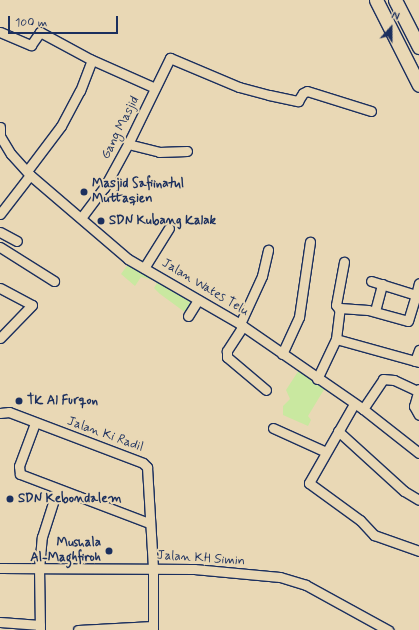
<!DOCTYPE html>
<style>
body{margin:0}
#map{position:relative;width:419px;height:630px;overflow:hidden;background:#e9d8b5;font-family:Mynerve,sans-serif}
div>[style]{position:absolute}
.green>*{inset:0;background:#c9e8a0}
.roads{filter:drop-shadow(1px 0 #1b2f5e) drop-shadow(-1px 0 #1b2f5e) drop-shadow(0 1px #1b2f5e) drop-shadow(0 -1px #1b2f5e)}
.minor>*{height:9px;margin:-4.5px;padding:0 4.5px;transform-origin:4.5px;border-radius:4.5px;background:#e9d8b5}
.highway>*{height:13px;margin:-6.5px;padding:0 6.5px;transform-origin:6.5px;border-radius:6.5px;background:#e9d8b5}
.dots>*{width:11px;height:11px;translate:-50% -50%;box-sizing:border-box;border:2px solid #e9d8b5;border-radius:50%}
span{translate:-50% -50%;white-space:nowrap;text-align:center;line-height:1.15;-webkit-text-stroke:4px #e9d8b5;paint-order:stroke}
.street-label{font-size:13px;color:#1b2f5e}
.poi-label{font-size:13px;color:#1b2f5e;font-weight:700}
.left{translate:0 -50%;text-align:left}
.right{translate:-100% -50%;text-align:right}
.north{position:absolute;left:371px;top:8px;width:40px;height:40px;-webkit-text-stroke:3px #e9d8b5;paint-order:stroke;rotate:21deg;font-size:11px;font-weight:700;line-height:16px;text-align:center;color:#1b2f5e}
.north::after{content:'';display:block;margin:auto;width:14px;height:18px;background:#1b2f5e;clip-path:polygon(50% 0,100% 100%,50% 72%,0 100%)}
.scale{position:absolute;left:8px;top:16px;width:110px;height:18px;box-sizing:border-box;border:2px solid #1b2f5e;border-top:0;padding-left:5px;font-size:12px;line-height:14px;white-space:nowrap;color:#1b2f5e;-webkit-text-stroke:3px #e9d8b5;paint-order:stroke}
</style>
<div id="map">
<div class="green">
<i style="clip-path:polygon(129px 263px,195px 301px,186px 313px,160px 294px,154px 288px,157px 283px,153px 280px,141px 277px,135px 286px,121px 274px)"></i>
<i style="clip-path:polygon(299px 370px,325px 388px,308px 416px,311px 420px,308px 426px,283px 415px,283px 406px,290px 399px,286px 390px)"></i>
</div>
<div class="roads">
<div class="minor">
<i style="left:0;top:32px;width:34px;rotate:23deg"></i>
<i style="left:31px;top:45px;width:16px;rotate:-55deg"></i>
<i style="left:40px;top:32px;width:57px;rotate:28.4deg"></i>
<i style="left:90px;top:59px;width:71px;rotate:24deg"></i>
<i style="left:0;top:127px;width:9px;rotate:90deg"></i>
<i style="left:0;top:136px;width:21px;rotate:59deg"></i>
<i style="left:11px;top:154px;width:28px;rotate:48deg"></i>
<i style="left:30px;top:175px;width:129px;rotate:40.6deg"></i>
<i style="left:128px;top:259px;width:129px;rotate:30.1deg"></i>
<i style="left:240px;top:324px;width:150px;rotate:34.6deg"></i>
<i style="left:363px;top:409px;width:71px;rotate:38.2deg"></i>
<i style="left:128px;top:144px;width:32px;rotate:14deg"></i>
<i style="left:159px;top:152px;width:28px;rotate:-2deg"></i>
<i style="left:27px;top:171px;width:56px;rotate:-52.9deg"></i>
<i style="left:61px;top:126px;width:40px;rotate:-62deg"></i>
<i style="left:80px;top:91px;width:33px;rotate:-69deg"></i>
<i style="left:0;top:214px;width:49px;rotate:-52.4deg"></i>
<i style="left:81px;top:218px;width:38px;rotate:-53deg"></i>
<i style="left:104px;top:188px;width:50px;rotate:-61.4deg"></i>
<i style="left:128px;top:144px;width:96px;rotate:-64deg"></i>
<i style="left:170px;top:58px;width:75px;rotate:22.8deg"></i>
<i style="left:239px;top:87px;width:31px;rotate:15deg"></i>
<i style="left:269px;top:95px;width:30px;rotate:12deg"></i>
<i style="left:298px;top:101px;width:9px;rotate:-58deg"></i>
<i style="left:303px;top:93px;width:4px;rotate:-27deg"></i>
<i style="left:307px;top:91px;width:67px;rotate:17.4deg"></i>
<i style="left:0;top:232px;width:19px;rotate:28deg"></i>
<i style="left:0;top:247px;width:64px;rotate:32.2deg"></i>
<i style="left:144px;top:268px;width:47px;rotate:-58deg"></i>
<i style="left:0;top:288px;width:36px;rotate:28deg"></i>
<i style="left:32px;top:305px;width:46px;rotate:134.1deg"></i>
<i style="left:416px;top:295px;width:12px;rotate:-76deg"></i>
<i style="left:339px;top:309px;width:5px;rotate:-127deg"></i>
<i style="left:336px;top:305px;width:44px;rotate:-79.5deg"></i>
<i style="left:375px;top:311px;width:28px;rotate:-75deg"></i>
<i style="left:188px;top:316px;width:19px;rotate:-58deg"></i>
<i style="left:240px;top:324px;width:53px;rotate:-65.4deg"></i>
<i style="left:262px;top:276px;width:27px;rotate:-77deg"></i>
<i style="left:243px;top:326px;width:30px;rotate:123deg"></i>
<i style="left:227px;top:351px;width:6px;rotate:90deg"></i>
<i style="left:227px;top:357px;width:51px;rotate:40.2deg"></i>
<i style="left:336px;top:339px;width:86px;rotate:15.5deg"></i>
<i style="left:282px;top:354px;width:41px;rotate:-65.3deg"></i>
<i style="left:299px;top:317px;width:76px;rotate:-81.7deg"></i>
<i style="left:415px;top:361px;width:12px;rotate:-70deg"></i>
<i style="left:317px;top:379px;width:44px;rotate:-64.6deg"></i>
<i style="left:336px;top:339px;width:31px;rotate:-83deg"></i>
<i style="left:340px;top:308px;width:28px;rotate:4deg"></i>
<i style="left:368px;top:310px;width:41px;rotate:15.4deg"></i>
<i style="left:408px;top:321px;width:27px;rotate:-73deg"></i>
<i style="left:416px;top:295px;width:47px;rotate:-162.7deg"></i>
<i style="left:419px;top:389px;width:18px;rotate:106deg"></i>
<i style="left:414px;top:406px;width:10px;rotate:61deg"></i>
<i style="left:354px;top:404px;width:91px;rotate:119.7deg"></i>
<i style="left:309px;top:483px;width:63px;rotate:36deg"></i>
<i style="left:360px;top:520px;width:21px;rotate:47deg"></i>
<i style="left:374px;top:535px;width:48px;rotate:19.6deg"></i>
<i style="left:363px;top:409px;width:36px;rotate:-56deg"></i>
<i style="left:383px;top:379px;width:11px;rotate:5deg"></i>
<i style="left:394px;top:380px;width:26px;rotate:25deg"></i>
<i style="left:0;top:413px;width:9px;rotate:-6deg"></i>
<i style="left:9px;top:412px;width:143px;rotate:20.8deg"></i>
<i style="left:143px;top:463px;width:6px;rotate:45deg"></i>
<i style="left:147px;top:467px;width:101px;rotate:86.6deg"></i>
<i style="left:153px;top:568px;width:62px;rotate:90deg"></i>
<i style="left:35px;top:423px;width:46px;rotate:110.4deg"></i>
<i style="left:19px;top:466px;width:8px;rotate:83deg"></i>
<i style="left:20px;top:474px;width:138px;rotate:20.8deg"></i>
<i style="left:273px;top:428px;width:58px;rotate:24.4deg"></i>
<i style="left:338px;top:431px;width:89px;rotate:42.3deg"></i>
<i style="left:404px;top:491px;width:17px;rotate:31deg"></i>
<i style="left:0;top:568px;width:194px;rotate:0.3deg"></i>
<i style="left:194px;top:569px;width:86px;rotate:5.3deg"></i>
<i style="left:280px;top:577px;width:27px;rotate:17deg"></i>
<i style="left:306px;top:585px;width:94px;rotate:28.8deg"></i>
<i style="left:0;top:622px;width:40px;rotate:4.3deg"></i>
<i style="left:40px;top:630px;width:61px;rotate:-90.9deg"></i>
<i style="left:39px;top:569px;width:32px;rotate:-85deg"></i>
<i style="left:42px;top:537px;width:49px;rotate:-72.3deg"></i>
<i style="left:78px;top:630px;width:75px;rotate:-3.1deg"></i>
</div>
<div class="highway">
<i style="left:376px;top:0;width:95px;rotate:63.2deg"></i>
<i style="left:395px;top:0;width:53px;rotate:62.9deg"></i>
</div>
</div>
<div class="dots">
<i style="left:84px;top:192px;background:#1b2f5e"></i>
<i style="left:101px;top:221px;background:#1b2f5e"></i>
<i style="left:19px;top:401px;background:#1b2f5e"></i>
<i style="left:10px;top:499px;background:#1b2f5e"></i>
<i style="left:109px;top:551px;background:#1b2f5e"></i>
</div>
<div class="street-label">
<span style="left:121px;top:128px;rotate:-63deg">Gang Masjid</span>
<span style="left:205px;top:288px;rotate:31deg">Jalan Wates Telu</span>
<span style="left:105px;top:435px;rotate:20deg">Jalan Ki Radil</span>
<span style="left:201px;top:559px;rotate:4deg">Jalan KH Simin</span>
</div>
<div class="poi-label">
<span class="left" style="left:92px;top:192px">Masjid Safiinatul<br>Muttaqien</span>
<span class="left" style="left:109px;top:221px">SDN Kubang Kalak</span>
<span class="left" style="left:27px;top:401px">TK Al Furqon</span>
<span class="left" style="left:18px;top:499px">SDN Kebondalem</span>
<span class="right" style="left:101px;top:551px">Mushala<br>Al-Maghfiroh</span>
</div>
<div class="north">N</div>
<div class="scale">100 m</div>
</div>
